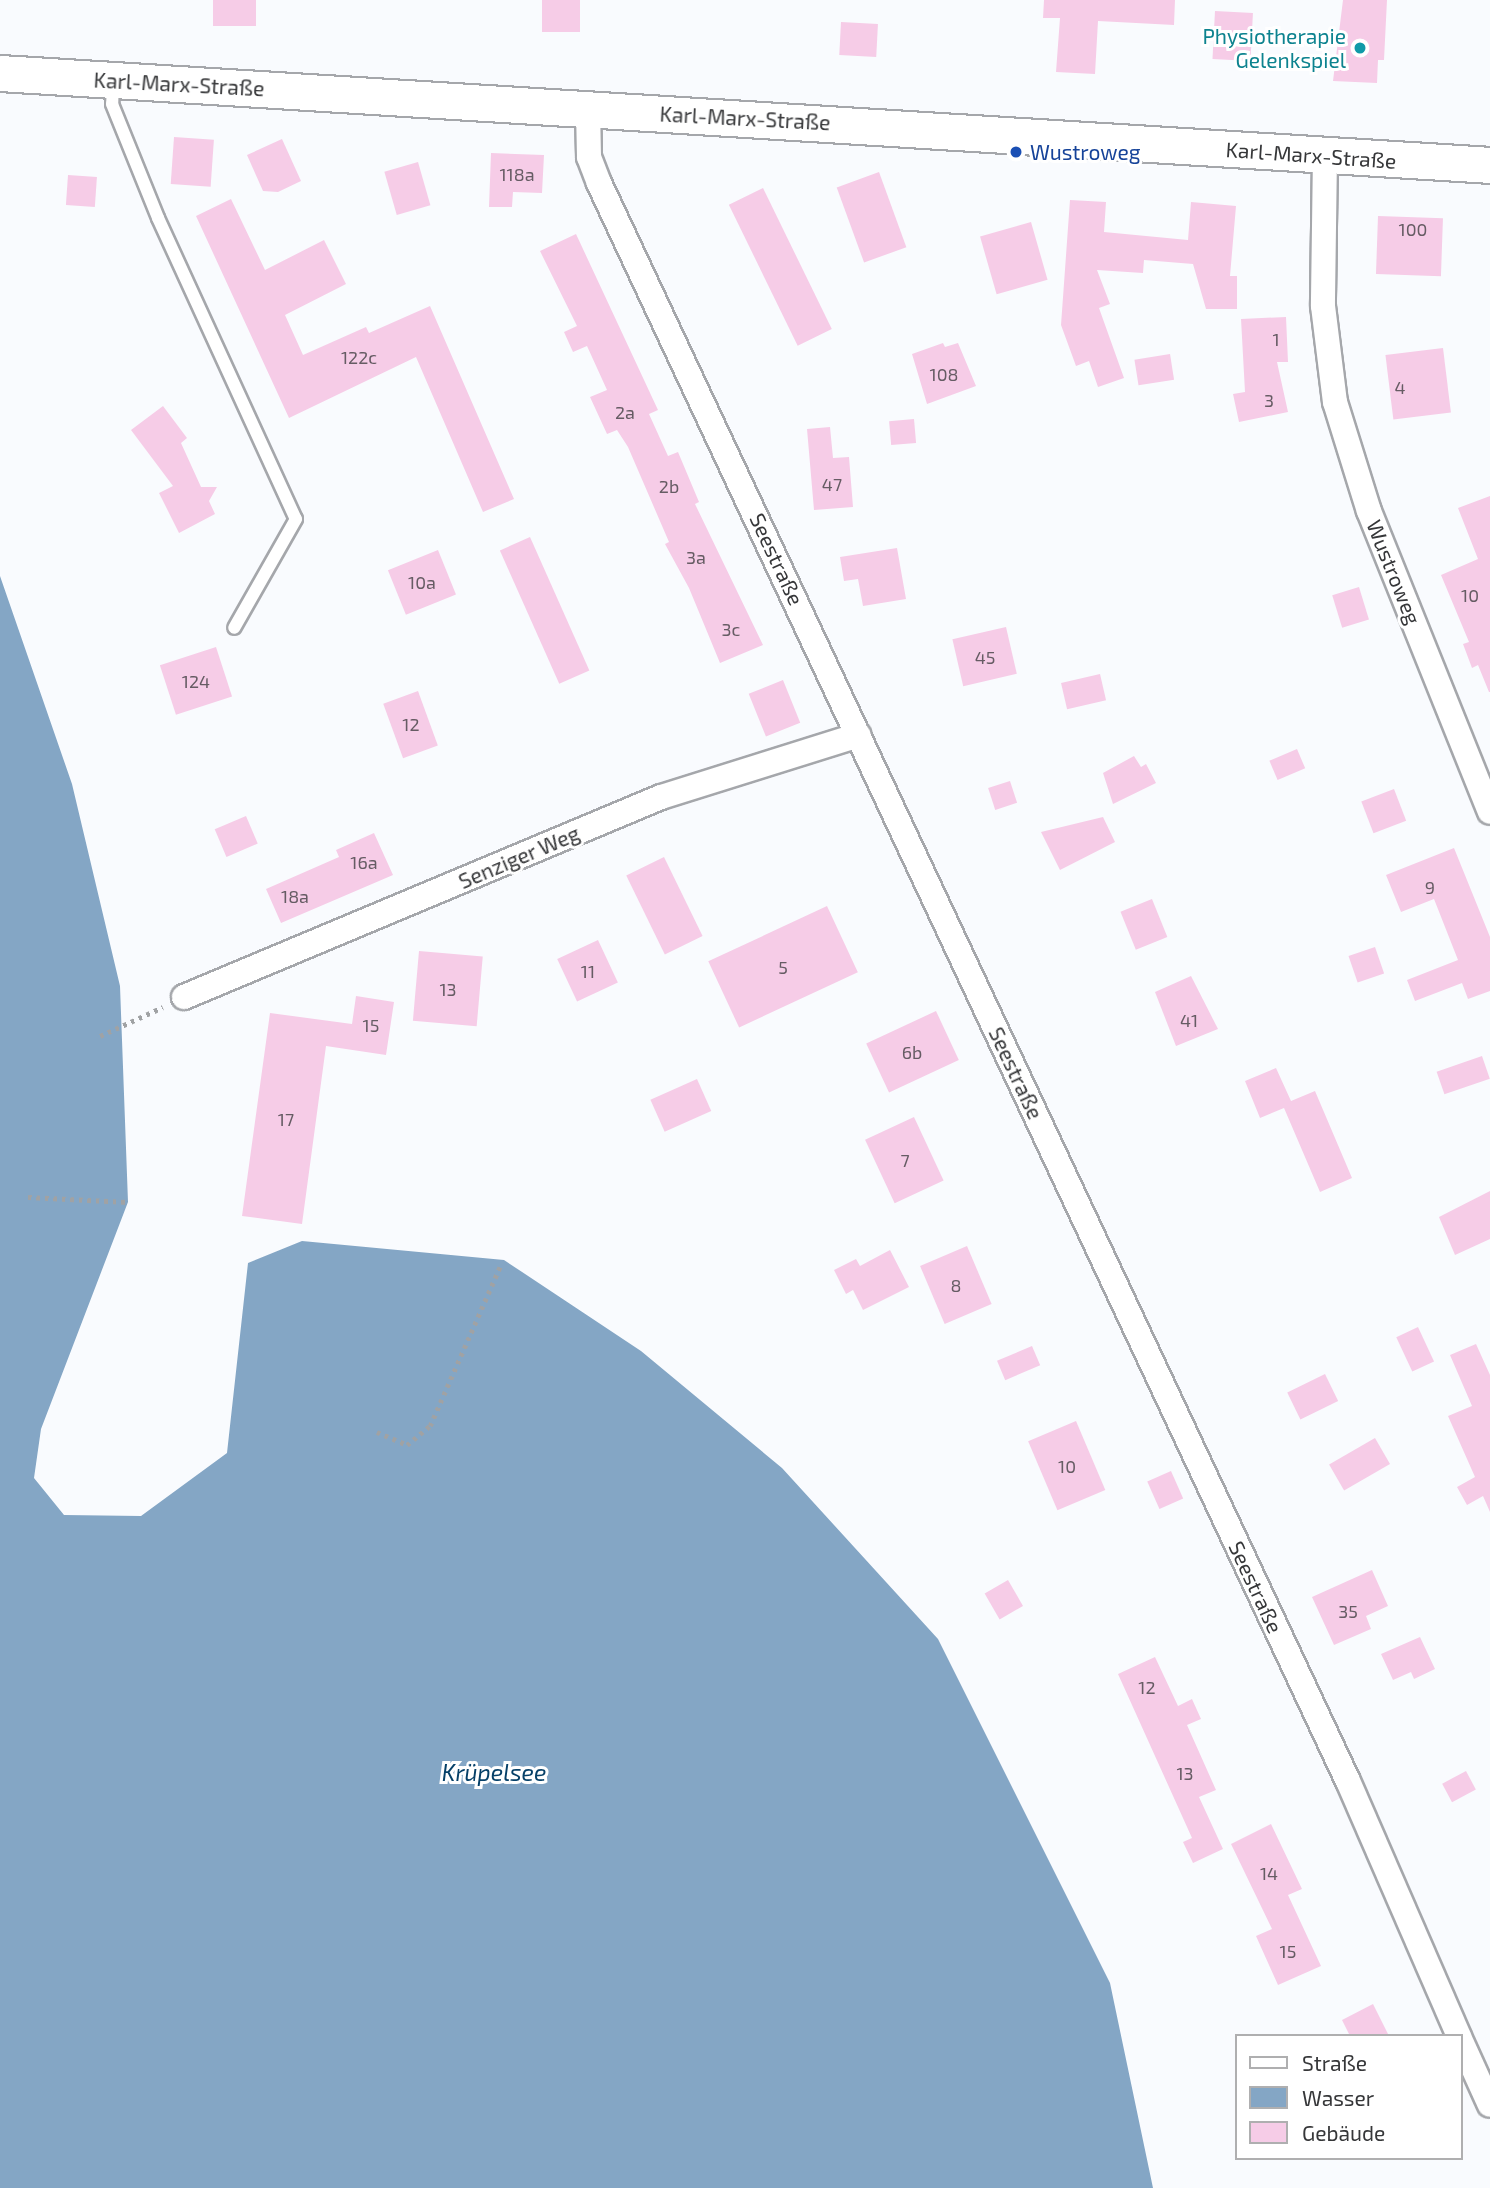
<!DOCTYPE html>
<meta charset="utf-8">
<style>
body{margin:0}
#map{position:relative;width:1490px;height:2188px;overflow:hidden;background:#f9fbfe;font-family:"Exo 2",sans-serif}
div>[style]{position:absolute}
.water>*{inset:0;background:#84a6c5}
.building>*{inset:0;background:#f6cce7;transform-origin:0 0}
.path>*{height:4.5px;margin-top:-2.25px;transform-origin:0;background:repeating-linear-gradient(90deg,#a0a2a4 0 3.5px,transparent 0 8.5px)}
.roads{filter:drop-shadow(2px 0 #a5a7ab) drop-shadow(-2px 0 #a5a7ab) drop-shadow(0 2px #a5a7ab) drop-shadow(0 -2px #a5a7ab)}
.lane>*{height:12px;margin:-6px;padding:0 6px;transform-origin:6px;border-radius:6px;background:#fff}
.street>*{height:24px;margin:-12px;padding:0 12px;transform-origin:12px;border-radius:12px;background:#fff}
.secondary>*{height:35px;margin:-17.5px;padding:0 17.5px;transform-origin:17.5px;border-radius:17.5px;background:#fff}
.dots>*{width:19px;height:19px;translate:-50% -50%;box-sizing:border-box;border:4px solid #fff;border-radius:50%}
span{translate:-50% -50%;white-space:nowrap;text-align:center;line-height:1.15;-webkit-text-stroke:6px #fff;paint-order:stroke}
.number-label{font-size:18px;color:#665c64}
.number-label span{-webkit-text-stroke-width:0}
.culture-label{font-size:21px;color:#0d838f}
.right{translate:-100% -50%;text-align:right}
.street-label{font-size:21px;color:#363739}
.transit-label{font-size:21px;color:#164399}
.left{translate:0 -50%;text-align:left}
.water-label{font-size:23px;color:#064068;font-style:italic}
.legend{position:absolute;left:1235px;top:2034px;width:228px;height:126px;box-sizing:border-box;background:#fff;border:2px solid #afafb0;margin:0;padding:9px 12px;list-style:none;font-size:21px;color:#363739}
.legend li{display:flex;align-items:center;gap:14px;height:35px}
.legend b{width:35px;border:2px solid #afafb0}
</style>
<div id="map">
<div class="water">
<i style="clip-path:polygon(0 576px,72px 784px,120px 986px,128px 1202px,41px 1429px,34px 1478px,64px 1515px,141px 1516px,227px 1453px,248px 1263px,302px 1241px,504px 1260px,641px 1351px,782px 1468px,938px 1639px,1110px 1983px,1153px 2188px,0 2188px)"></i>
</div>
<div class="building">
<i style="left:213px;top:0;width:43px;height:26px"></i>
<i style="left:542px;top:0;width:38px;height:32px"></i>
<i style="clip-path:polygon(1044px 0,1175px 0,1174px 25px,1098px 21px,1095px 74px,1056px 72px,1060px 18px,1043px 18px)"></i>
<i style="clip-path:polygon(1343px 0,1387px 0,1384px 60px,1378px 60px,1377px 83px,1333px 81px)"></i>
<i style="left:1215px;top:11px;width:38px;height:48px;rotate:3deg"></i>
<i style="left:841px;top:22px;width:37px;height:33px;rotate:3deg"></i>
<i style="left:174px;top:137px;width:40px;height:47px;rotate:4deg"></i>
<i style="clip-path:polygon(282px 139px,301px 181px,278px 192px,263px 191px,247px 155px)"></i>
<i style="clip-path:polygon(491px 153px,544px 155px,542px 193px,513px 192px,512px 207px,489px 207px)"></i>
<i style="left:418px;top:162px;width:45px;height:35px;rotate:74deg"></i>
<i style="left:879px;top:172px;width:80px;height:45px;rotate:70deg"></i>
<i style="left:68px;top:175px;width:29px;height:30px;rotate:4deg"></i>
<i style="left:763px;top:188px;width:157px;height:38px;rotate:64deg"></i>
<i style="clip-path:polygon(231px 199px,265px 270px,324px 240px,346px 284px,285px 315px,303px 355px,366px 327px,369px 333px,430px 306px,514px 499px,483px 512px,416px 357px,289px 418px,196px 216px)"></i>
<i style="clip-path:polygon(1070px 200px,1106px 202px,1104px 232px,1188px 240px,1191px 202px,1236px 206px,1230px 276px,1237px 276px,1237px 309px,1206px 309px,1193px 264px,1144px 260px,1143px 273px,1097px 270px,1110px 304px,1099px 308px,1124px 378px,1098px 387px,1089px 361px,1076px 366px,1061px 325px)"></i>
<i style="left:1378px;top:216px;width:65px;height:58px;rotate:2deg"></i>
<i style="left:1031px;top:222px;width:60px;height:53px;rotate:74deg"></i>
<i style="clip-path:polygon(576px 234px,658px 410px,649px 414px,668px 456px,678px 452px,699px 502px,695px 504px,763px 645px,720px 663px,689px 588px,665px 544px,669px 542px,628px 447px,617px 430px,607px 434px,590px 397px,607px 390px,587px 346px,573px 352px,564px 332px,577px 326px,540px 251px)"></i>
<i style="clip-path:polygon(1286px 317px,1288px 362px,1277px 362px,1288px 412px,1239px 422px,1233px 394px,1245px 392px,1241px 319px)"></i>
<i style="clip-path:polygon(943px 343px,945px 347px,958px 343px,976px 386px,927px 404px,912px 354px)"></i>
<i style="left:1443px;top:348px;width:65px;height:58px;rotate:83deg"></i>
<i style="left:1170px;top:354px;width:26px;height:36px;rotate:81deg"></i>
<i style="clip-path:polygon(163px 406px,187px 438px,181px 443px,201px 487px,217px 487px,209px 501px,215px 514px,179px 533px,159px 493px,173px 486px,131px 430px)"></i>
<i style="left:914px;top:419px;width:24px;height:25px;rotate:85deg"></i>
<i style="clip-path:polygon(830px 427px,833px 458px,849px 457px,853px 507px,814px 510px,807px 429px)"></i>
<i style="clip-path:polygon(1490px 496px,1490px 692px,1489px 692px,1478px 665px,1472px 668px,1463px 644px,1469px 642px,1441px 575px,1478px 559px,1458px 508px)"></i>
<i style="left:530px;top:537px;width:146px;height:33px;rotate:66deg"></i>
<i style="clip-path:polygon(897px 548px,906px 599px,863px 606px,858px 579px,844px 581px,840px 557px)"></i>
<i style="left:438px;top:550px;width:48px;height:54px;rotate:68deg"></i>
<i style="left:1359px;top:587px;width:34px;height:28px;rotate:73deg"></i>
<i style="left:1006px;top:627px;width:48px;height:55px;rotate:77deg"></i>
<i style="left:216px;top:647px;width:52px;height:59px;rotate:72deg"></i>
<i style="left:1100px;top:674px;width:27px;height:40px;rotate:77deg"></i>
<i style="left:783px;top:680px;width:46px;height:37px;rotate:68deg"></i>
<i style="left:418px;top:691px;width:58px;height:37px;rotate:70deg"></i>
<i style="left:1297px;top:749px;width:21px;height:30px;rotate:67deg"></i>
<i style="clip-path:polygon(1134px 756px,1141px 767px,1146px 764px,1156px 783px,1113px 804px,1103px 773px)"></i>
<i style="left:1010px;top:781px;width:23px;height:23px;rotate:72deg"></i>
<i style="left:1394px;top:789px;width:34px;height:35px;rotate:69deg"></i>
<i style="left:246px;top:816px;width:30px;height:34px;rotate:67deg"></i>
<i style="clip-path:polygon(1103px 817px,1115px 842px,1060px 870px,1041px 832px)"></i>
<i style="clip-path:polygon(374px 833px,393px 875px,281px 923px,266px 889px,339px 857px,336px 850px)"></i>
<i style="clip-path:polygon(1454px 848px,1490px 937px,1490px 991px,1468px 999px,1462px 983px,1415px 1001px,1407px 980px,1458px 960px,1434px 899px,1401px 912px,1386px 875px)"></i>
<i style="left:664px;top:857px;width:88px;height:42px;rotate:64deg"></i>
<i style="left:1152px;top:899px;width:41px;height:34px;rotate:68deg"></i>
<i style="left:827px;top:906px;width:73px;height:131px;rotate:65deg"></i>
<i style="left:598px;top:940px;width:47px;height:45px;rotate:65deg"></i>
<i style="left:1375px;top:947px;width:28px;height:28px;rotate:71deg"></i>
<i style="left:419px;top:951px;width:64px;height:70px;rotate:5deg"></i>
<i style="clip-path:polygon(1191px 976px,1218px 1029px,1176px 1046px,1155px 992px)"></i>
<i style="clip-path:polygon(356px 996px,394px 1002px,386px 1055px,326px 1046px,302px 1224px,242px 1216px,270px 1013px,352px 1024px)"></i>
<i style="left:936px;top:1011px;width:54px;height:77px;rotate:65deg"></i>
<i style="left:1482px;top:1056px;width:24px;height:48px;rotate:71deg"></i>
<i style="clip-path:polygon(1276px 1068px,1291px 1101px,1315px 1091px,1352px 1178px,1320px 1192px,1284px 1108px,1260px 1118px,1245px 1081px)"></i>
<i style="left:697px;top:1079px;width:35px;height:51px;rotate:66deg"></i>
<i style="left:914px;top:1117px;width:70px;height:54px;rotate:65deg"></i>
<i style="clip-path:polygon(1490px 1191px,1490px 1239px,1455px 1255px,1439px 1217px)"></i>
<i style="left:967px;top:1246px;width:63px;height:51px;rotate:67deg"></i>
<i style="clip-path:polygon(890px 1250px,909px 1287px,863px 1310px,853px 1290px,846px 1294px,834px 1270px,856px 1259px,860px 1266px)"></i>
<i style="left:1418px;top:1327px;width:38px;height:24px;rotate:65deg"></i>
<i style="clip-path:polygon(1476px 1344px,1490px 1375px,1490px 1512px,1483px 1496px,1467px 1505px,1457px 1487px,1475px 1477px,1448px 1416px,1472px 1406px,1450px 1355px)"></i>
<i style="left:1032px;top:1346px;width:21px;height:38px;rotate:67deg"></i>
<i style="left:1325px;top:1374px;width:30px;height:42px;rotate:64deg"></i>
<i style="left:1076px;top:1421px;width:75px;height:52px;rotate:67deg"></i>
<i style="left:1375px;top:1438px;width:30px;height:53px;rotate:60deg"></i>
<i style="left:1171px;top:1471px;width:30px;height:26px;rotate:66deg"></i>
<i style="clip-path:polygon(1372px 1570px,1388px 1606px,1366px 1616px,1371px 1629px,1334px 1645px,1312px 1597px)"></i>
<i style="left:1008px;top:1580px;width:30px;height:27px;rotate:60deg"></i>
<i style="clip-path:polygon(1420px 1637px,1435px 1669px,1414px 1679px,1411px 1672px,1393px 1680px,1381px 1654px)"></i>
<i style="clip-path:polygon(1155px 1657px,1178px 1706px,1192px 1699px,1201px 1719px,1187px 1725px,1216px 1790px,1199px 1797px,1223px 1849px,1193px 1863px,1183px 1842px,1192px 1838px,1118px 1674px)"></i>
<i style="left:1466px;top:1771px;width:21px;height:27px;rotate:62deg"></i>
<i style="clip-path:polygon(1271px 1824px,1302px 1889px,1288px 1895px,1321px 1966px,1278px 1985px,1256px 1936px,1272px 1929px,1231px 1844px)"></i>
<i style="clip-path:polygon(1373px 2004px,1389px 2036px,1350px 2036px,1342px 2020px)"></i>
</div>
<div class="path">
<i style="left:100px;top:1036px;width:69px;rotate:-24.7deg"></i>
<i style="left:28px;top:1197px;width:100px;rotate:2.9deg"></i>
<i style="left:377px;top:1432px;width:33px;rotate:23deg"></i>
<i style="left:407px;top:1445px;width:30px;rotate:-40deg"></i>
<i style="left:430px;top:1426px;width:177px;rotate:-66.3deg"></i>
</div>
<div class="roads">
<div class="lane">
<i style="left:113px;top:81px;width:23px;rotate:92deg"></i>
<i style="left:112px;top:104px;width:123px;rotate:68deg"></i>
<i style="left:158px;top:218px;width:331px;rotate:65.4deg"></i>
<i style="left:296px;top:519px;width:125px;rotate:119.6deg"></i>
</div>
<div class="street">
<i style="left:588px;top:109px;width:48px;rotate:88.8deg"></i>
<i style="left:589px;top:157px;width:28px;rotate:69deg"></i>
<i style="left:599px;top:183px;width:1765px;rotate:64.89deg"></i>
<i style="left:1348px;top:1781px;width:278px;rotate:66.5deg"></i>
<i style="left:1325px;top:155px;width:151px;rotate:90.8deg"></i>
<i style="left:1323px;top:306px;width:97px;rotate:82.9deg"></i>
<i style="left:1335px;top:402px;width:114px;rotate:72.7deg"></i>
<i style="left:1369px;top:511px;width:324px;rotate:68.1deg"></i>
<i style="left:184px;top:997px;width:517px;rotate:-22.75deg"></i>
<i style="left:661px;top:797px;width:207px;rotate:-17.4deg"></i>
<i style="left:1460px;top:2039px;width:72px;rotate:65.6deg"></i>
</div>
<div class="secondary">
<i style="left:0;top:73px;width:1493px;rotate:3.53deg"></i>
</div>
</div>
<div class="dots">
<i style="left:1360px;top:48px;background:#0f9aa8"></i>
<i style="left:1016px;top:152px;background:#1a4fb4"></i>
</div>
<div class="number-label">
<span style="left:517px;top:174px">118a</span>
<span style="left:1413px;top:229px">100</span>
<span style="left:1276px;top:339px">1</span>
<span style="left:359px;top:357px">122c</span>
<span style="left:944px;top:374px">108</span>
<span style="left:1400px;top:387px">4</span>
<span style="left:1269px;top:400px">3</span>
<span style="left:625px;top:412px">2a</span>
<span style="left:832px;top:484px">47</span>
<span style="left:669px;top:486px">2b</span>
<span style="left:696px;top:557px">3a</span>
<span style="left:422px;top:582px">10a</span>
<span style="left:1470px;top:595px">10</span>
<span style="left:731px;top:629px">3c</span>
<span style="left:985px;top:657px">45</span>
<span style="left:196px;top:681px">124</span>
<span style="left:411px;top:724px">12</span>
<span style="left:364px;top:862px">16a</span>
<span style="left:1430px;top:887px">9</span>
<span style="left:295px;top:896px">18a</span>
<span style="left:783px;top:967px">5</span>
<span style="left:588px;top:971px">11</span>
<span style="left:448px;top:989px">13</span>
<span style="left:1189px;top:1020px">41</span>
<span style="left:371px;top:1025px">15</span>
<span style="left:912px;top:1052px">6b</span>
<span style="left:286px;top:1119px">17</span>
<span style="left:905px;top:1160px">7</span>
<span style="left:956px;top:1285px">8</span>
<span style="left:1067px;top:1466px">10</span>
<span style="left:1348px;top:1611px">35</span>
<span style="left:1147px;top:1687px">12</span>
<span style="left:1185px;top:1773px">13</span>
<span style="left:1269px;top:1873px">14</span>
<span style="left:1288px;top:1951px">15</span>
</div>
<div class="culture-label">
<span class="right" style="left:1346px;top:48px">Physiotherapie<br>Gelenkspiel</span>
</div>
<div class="street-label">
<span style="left:179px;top:84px;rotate:3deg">Karl-Marx-Straße</span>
<span style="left:745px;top:118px;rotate:3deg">Karl-Marx-Straße</span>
<span style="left:1311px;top:155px;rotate:4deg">Karl-Marx-Straße</span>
<span style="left:777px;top:559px;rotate:65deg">Seestraße</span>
<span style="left:1394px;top:572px;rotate:68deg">Wustroweg</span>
<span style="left:519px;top:857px;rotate:-23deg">Senziger Weg</span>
<span style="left:1016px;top:1073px;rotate:65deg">Seestraße</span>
<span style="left:1256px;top:1587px;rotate:65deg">Seestraße</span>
</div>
<div class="transit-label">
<span class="left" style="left:1030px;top:152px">Wustroweg</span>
</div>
<div class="water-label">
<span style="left:494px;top:1772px">Krüpelsee</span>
</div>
<ul class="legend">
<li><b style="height:9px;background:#fff"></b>Straße</li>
<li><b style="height:19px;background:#84a6c5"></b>Wasser</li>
<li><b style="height:19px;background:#f6cce7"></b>Gebäude</li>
</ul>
</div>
